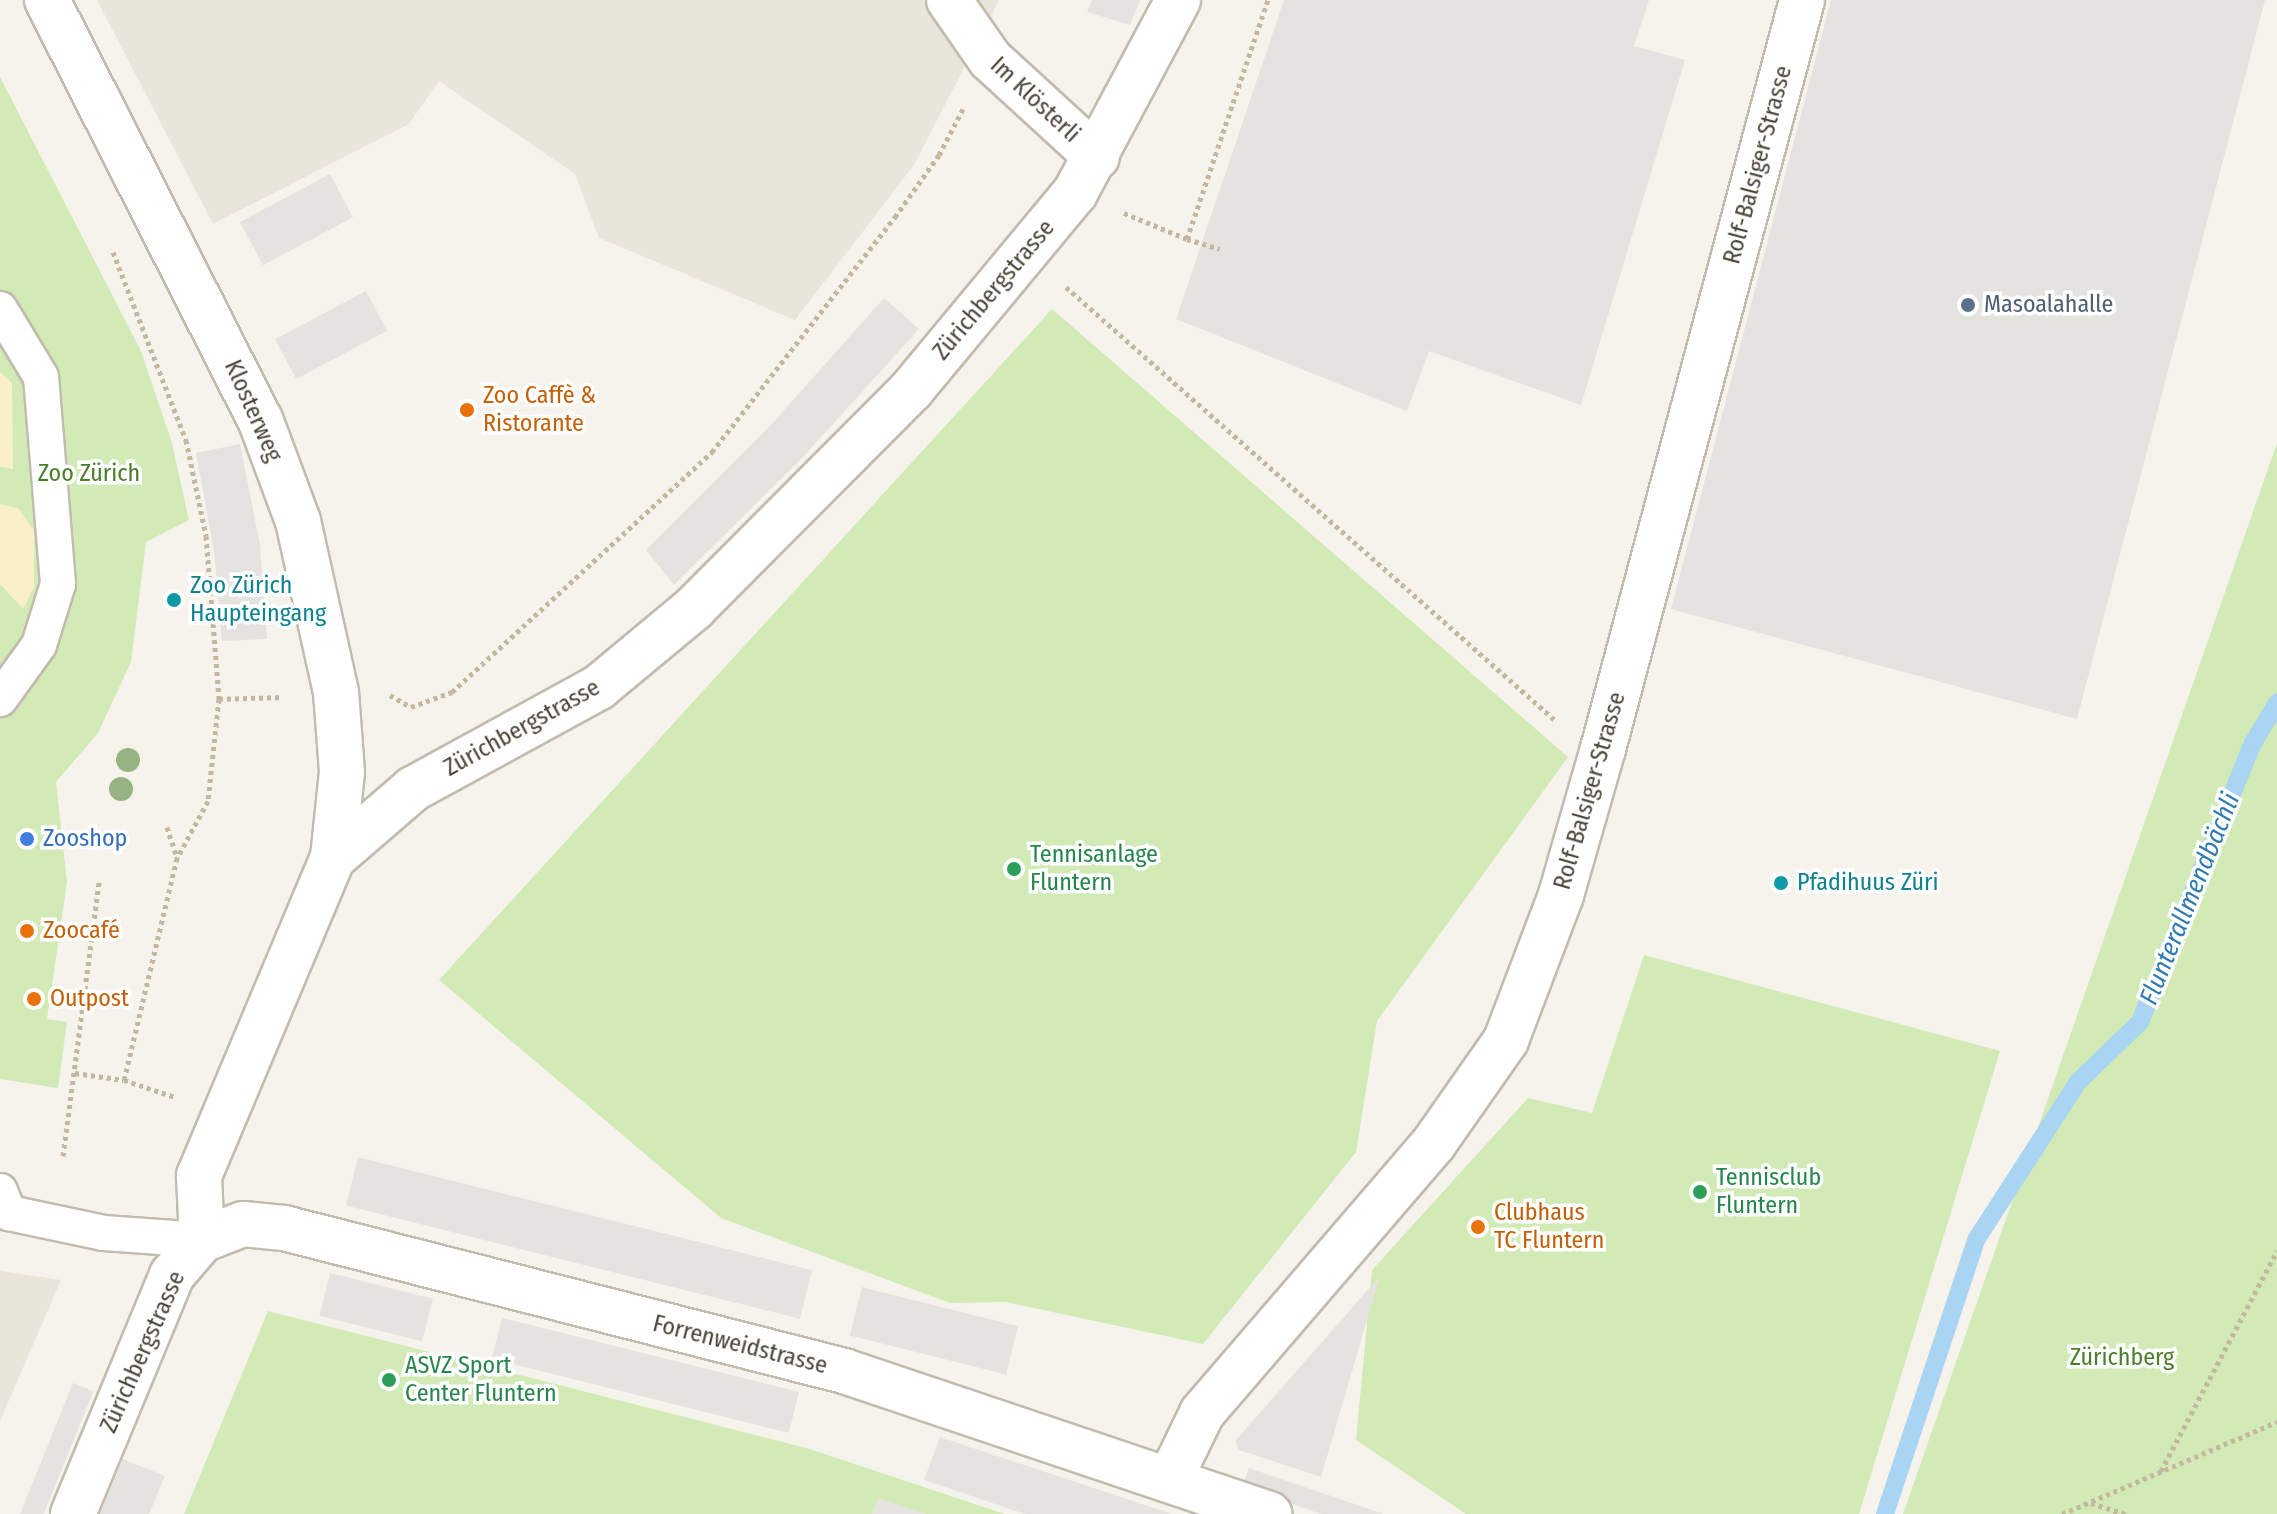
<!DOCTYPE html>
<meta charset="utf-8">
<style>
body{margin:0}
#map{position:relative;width:2277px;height:1514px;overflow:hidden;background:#f6f3ec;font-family:"Fira Sans Condensed",sans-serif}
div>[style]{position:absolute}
.residential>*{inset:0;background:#eae5da}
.green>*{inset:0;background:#d2eab5}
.sand>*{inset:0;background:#f9efc9}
.parking>*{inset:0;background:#e5e3e0;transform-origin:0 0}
.stream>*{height:18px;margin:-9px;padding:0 9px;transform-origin:9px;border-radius:9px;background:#a9d4f2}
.path>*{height:5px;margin-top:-2.5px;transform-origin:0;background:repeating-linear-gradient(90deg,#c4b79f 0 4px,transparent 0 8px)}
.roads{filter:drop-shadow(2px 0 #c2bbae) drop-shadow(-2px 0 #c2bbae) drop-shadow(0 2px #c2bbae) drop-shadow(0 -2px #c2bbae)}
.lane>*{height:34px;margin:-17px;padding:0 17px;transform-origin:17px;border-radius:17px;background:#fff}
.street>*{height:44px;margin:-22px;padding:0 22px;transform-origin:22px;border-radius:22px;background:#fff}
.trees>*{width:24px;height:24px;margin:-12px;border-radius:50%;background:#97b381}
.dots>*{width:22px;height:22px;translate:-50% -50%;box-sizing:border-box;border:4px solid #fff;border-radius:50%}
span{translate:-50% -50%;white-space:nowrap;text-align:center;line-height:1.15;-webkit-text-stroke:7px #fff;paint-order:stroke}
.street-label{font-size:24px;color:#4b4439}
.service-label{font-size:24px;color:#4e5e75}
.left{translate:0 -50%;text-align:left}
.food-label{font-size:24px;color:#c56008}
.park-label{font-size:24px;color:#4a7f2a}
.culture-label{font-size:24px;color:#0d838f}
.shop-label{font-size:24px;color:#366cbe}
.leisure-label{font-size:24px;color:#27864d}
.water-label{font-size:26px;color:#2e7ab2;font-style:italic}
</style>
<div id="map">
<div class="residential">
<i style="clip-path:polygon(97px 0,999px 0,914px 165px,795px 320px,599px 238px,575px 174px,439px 81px,409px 124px,213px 224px)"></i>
<i style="clip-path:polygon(0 1271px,61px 1280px,0 1421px)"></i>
</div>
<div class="green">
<i style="clip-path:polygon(0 77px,141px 351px,172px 443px,189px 520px,146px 542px,131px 662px,98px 733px,56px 782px,67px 882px,47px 1019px,67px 1022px,58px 1088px,0 1079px)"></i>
<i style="clip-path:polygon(1052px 309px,1568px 757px,1377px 1021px,1356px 1152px,1203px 1344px,1006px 1302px,950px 1303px,721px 1218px,439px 980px)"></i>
<i style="clip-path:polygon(2277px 443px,2277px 1514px,1903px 1514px)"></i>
<i style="clip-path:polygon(1644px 955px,2000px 1051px,1859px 1514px,1466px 1514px,1356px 1440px,1372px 1270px,1528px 1098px,1592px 1113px)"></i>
<i style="clip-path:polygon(268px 1311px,810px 1449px,1005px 1514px,184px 1514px)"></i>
</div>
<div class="sand">
<i style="clip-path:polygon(0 372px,12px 383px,13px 469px,0 467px)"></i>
<i style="clip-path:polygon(0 504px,18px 508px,34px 530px,34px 587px,23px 609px,0 584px)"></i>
</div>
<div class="parking">
<i style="clip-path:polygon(1092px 0,1140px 0,1130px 25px,1087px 12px)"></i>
<i style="clip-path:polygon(1284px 0,1649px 0,1634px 46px,1685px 60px,1581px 405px,1429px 351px,1407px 411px,1176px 319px)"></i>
<i style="clip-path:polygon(1831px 0,2265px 0,2077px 719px,1671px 609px)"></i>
<i style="left:330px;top:174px;width:49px;height:102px;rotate:62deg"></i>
<i style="left:366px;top:291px;width:45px;height:103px;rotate:62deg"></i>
<i style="clip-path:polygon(884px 298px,919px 329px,803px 457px,674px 585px,646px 550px,769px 427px)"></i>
<i style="clip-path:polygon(240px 444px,260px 545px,267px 639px,222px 641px,214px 551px,196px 453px)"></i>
<i style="left:358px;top:1157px;width:468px;height:50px;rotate:14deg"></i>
<i style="left:330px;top:1273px;width:106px;height:44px;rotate:14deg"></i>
<i style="clip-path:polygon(1380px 1276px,1321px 1477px,1239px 1450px,1235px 1441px)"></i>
<i style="left:862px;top:1287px;width:161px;height:50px;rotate:14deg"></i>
<i style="left:502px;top:1318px;width:306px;height:42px;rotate:14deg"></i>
<i style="left:73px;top:1383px;width:22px;height:142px;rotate:22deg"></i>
<i style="clip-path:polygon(940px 1437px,1172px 1514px,1025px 1514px,924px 1480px)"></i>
<i style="clip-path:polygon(123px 1459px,165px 1476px,149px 1514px,100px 1514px)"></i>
<i style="clip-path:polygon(1249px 1468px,1384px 1514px,1321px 1514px,1242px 1487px)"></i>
<i style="clip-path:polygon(878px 1498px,927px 1514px,872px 1514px)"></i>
</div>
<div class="stream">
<i style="left:1885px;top:1514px;width:289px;rotate:-71.6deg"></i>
<i style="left:1976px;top:1240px;width:187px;rotate:-57.2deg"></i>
<i style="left:2077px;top:1083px;width:88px;rotate:-44.1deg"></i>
<i style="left:2140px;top:1022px;width:301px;rotate:-68deg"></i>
<i style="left:2253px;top:743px;width:47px;rotate:-59deg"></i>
</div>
<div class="path">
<i style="left:1124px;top:213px;width:68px;rotate:22.4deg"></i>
<i style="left:1187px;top:239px;width:252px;rotate:-71.3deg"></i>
<i style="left:1187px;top:239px;width:34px;rotate:17deg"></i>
<i style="left:113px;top:252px;width:202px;rotate:68.8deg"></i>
<i style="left:186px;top:440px;width:98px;rotate:78.2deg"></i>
<i style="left:206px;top:536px;width:164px;rotate:85.4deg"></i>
<i style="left:219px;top:699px;width:103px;rotate:96.2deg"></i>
<i style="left:208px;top:801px;width:65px;rotate:118.5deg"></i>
<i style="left:177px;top:858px;width:228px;rotate:103.4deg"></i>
<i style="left:1066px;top:287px;width:655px;rotate:41.53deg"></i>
<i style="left:390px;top:695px;width:24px;rotate:30deg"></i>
<i style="left:411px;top:707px;width:44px;rotate:-20.1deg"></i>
<i style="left:452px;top:692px;width:354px;rotate:-42.7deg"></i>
<i style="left:712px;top:452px;width:298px;rotate:-52.1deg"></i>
<i style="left:895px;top:217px;width:76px;rotate:-54.6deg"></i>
<i style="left:939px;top:155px;width:54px;rotate:-62.5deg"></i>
<i style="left:219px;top:699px;width:63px;rotate:-1.8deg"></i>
<i style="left:167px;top:827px;width:33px;rotate:72deg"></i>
<i style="left:75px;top:1073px;width:49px;rotate:8.1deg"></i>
<i style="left:124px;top:1080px;width:54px;rotate:18.4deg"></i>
<i style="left:63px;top:1156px;width:277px;rotate:-82.5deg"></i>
<i style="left:2161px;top:1471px;width:249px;rotate:-62.2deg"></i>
<i style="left:2091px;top:1503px;width:36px;rotate:18deg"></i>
<i style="left:2062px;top:1514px;width:234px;rotate:-23.2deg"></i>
</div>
<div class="roads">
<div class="lane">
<i style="left:0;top:309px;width:79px;rotate:58.9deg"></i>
<i style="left:41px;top:377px;width:208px;rotate:85.3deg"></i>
<i style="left:58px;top:584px;width:64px;rotate:107.3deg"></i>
<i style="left:39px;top:645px;width:67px;rotate:125.8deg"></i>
<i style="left:0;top:1191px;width:24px;rotate:68deg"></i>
<i style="left:9px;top:1213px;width:97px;rotate:11.9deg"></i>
<i style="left:104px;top:1233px;width:98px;rotate:4.1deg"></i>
</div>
<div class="street">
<i style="left:47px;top:0;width:470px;rotate:63.1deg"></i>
<i style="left:260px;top:419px;width:109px;rotate:69.6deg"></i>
<i style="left:298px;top:521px;width:175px;rotate:77.5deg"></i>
<i style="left:336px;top:692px;width:80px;rotate:85.7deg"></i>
<i style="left:342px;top:772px;width:86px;rotate:96deg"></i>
<i style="left:949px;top:0;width:72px;rotate:55.2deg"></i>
<i style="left:990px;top:59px;width:145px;rotate:42.5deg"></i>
<i style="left:202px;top:1240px;width:44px;rotate:-21.3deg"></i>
<i style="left:243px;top:1224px;width:41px;rotate:5.6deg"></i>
<i style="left:284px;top:1228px;width:578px;rotate:14.32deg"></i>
<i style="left:844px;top:1371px;width:449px;rotate:18.6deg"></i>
<i style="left:1170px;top:1479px;width:73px;rotate:-64.1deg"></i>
<i style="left:1202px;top:1413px;width:356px;rotate:-49.3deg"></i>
<i style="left:1434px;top:1143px;width:126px;rotate:-55deg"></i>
<i style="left:1506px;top:1040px;width:155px;rotate:-69.2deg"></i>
<i style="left:1561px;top:895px;width:152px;rotate:-74deg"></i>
<i style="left:1603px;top:749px;width:775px;rotate:-75.12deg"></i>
<i style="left:73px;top:1514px;width:259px;rotate:-67.5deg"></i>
<i style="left:172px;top:1275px;width:46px;rotate:-49.4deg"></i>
<i style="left:202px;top:1240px;width:64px;rotate:-92.7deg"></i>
<i style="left:199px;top:1176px;width:345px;rotate:-67.2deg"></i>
<i style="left:333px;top:858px;width:106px;rotate:-40.8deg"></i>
<i style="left:413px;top:789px;width:212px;rotate:-28.7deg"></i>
<i style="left:599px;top:687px;width:124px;rotate:-39.7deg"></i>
<i style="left:694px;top:608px;width:309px;rotate:-45.1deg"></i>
<i style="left:912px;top:389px;width:255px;rotate:-50.3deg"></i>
<i style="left:1075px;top:193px;width:219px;rotate:-61.9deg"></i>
</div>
</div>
<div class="trees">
<i style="left:128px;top:760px"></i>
<i style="left:121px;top:789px"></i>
</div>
<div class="dots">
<i style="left:1968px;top:305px;background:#5c6f8a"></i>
<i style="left:467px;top:410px;background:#e8710a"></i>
<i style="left:174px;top:600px;background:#0f9aa8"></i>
<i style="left:27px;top:839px;background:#3f7fe0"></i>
<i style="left:1014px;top:869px;background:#2e9e5b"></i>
<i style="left:1781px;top:883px;background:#0f9aa8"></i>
<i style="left:27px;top:931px;background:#e8710a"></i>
<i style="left:34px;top:999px;background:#e8710a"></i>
<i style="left:1700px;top:1192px;background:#2e9e5b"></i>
<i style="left:1478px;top:1227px;background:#e8710a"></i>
<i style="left:389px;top:1380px;background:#2e9e5b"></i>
</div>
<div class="street-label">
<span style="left:1035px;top:100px;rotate:43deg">Im Klösterli</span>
<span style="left:1758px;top:165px;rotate:-75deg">Rolf-Balsiger-Strasse</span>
<span style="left:994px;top:290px;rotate:-50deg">Zürichbergstrasse</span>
<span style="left:253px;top:411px;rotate:66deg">Klosterweg</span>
<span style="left:522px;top:728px;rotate:-29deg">Zürichbergstrasse</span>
<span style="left:1590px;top:791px;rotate:-74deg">Rolf-Balsiger-Strasse</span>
<span style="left:740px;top:1345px;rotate:14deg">Forrenweidstrasse</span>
<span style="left:143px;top:1352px;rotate:-66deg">Zürichbergstrasse</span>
</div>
<div class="service-label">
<span class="left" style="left:1984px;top:305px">Masoalahalle</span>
</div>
<div class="food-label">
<span class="left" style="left:483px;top:410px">Zoo Caffè &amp;<br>Ristorante</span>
<span class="left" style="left:43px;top:931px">Zoocafé</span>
<span class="left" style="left:50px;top:999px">Outpost</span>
<span class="left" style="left:1494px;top:1227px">Clubhaus<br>TC Fluntern</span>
</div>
<div class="park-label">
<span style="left:89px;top:474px">Zoo Zürich</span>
<span style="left:2122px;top:1358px">Zürichberg</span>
</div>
<div class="culture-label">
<span class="left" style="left:190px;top:600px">Zoo Zürich<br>Haupteingang</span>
<span class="left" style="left:1797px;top:883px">Pfadihuus Züri</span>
</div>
<div class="shop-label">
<span class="left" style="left:43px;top:839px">Zooshop</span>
</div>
<div class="leisure-label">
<span class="left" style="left:1030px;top:869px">Tennisanlage<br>Fluntern</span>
<span class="left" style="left:1716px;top:1192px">Tennisclub<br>Fluntern</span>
<span class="left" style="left:405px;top:1380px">ASVZ Sport<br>Center Fluntern</span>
</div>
<div class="water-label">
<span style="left:2190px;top:899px;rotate:-68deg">Flunterallmendbächli</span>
</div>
</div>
